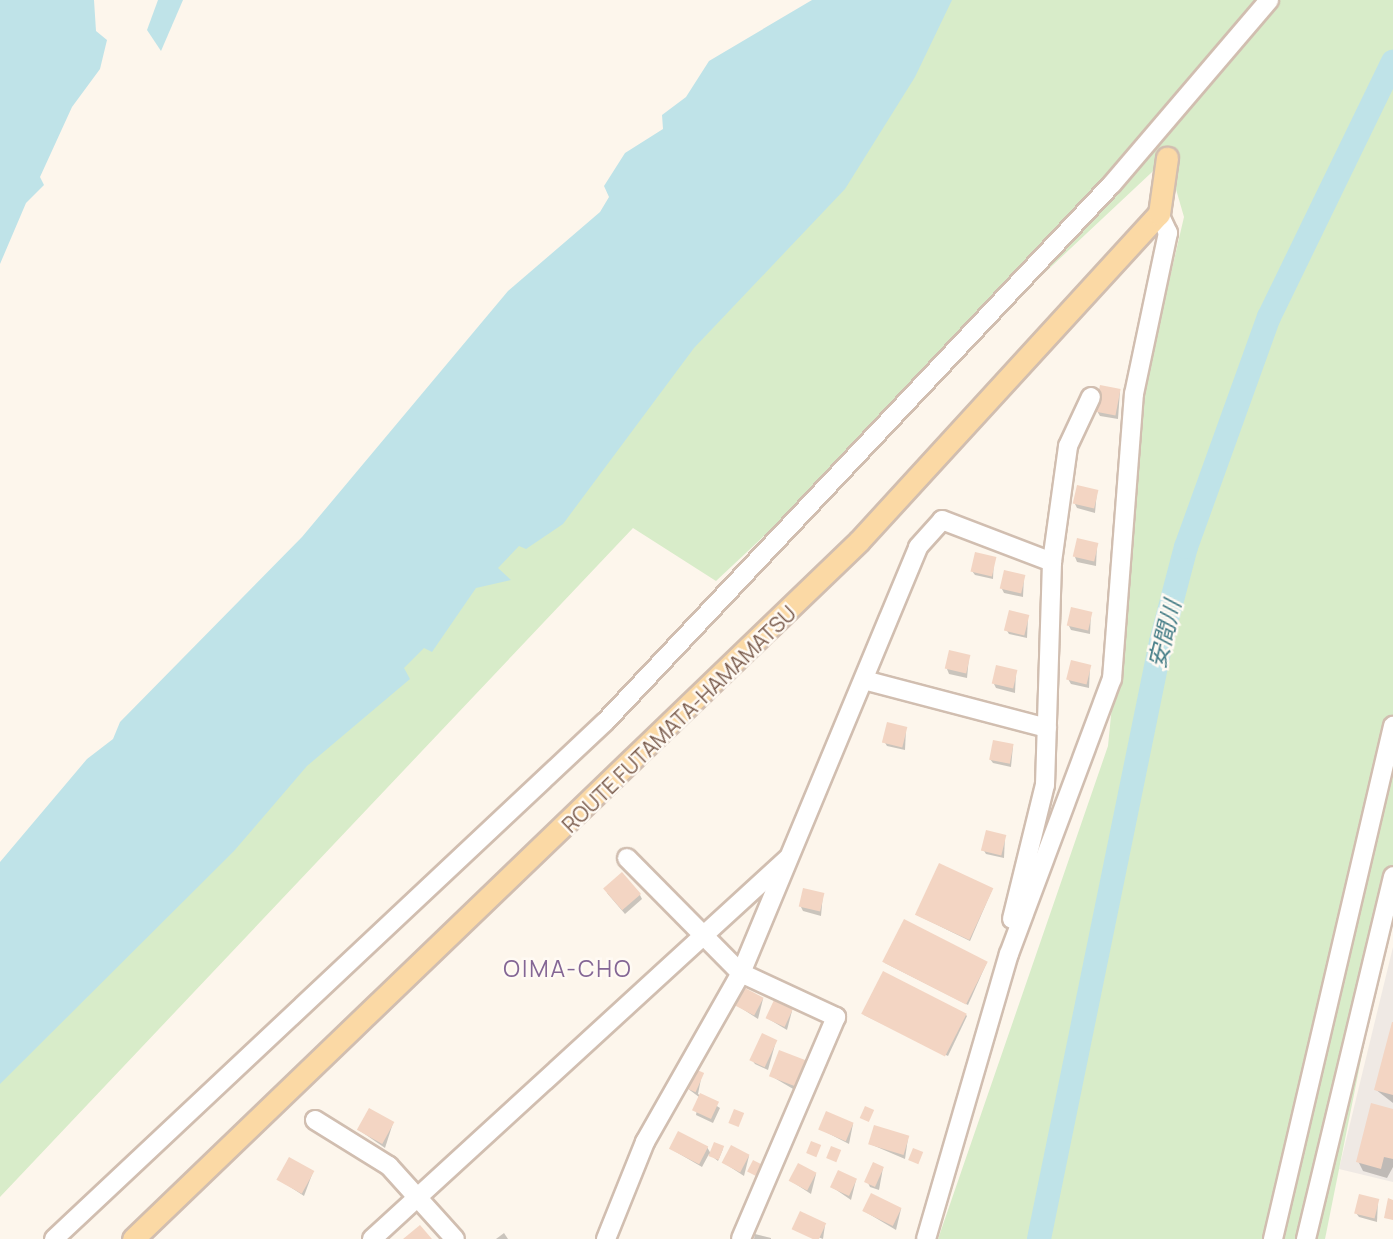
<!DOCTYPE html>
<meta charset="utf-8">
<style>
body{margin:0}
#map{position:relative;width:1393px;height:1239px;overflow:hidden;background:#fdf6ec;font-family:Manrope,"Noto Sans JP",sans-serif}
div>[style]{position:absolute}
.industrial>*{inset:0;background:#efe9e4}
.green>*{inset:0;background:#d8ecc9}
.water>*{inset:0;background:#bfe3e8}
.shadow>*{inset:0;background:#0003}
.river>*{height:24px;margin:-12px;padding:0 12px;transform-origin:12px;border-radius:12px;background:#bfe3e8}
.building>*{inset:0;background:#f3d5c3;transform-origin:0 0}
.roads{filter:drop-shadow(2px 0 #d1beb0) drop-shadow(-2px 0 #d1beb0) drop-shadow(0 2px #d1beb0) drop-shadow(0 -2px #d1beb0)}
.minor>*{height:18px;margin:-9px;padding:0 9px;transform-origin:9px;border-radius:9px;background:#fff}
.major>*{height:21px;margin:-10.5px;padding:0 10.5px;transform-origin:10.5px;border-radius:10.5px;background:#fbd9a5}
span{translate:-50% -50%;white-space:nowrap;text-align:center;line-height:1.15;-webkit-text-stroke:5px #fffaf3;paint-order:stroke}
.street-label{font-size:21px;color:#7a5c4d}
.water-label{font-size:23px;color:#437c86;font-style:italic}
.neighbourhood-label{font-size:23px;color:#846695;letter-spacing:2px}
</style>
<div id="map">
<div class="industrial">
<i style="clip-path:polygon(1393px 947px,1393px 1182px,1339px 1169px)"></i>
</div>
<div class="green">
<i style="clip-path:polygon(939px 0,1393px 0,1393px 900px,1325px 1239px,938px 1239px,1108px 746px,1143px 392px,1184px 217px,1167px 158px,716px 581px,633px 528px,0 1197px,0 1059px)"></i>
</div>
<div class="water">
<i style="clip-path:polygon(0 0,94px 0,96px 31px,107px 40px,100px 69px,72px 107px,40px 177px,44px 185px,26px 203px,0 264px)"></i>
<i style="clip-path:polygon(158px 0,183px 0,161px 51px,147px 30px)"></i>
<i style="clip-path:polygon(812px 0,952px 0,915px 77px,845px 189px,694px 348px,563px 524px,526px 549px,519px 546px,498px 568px,511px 580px,476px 588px,432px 652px,424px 648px,404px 668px,410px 679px,307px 766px,234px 851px,0 1084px,0 862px,87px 759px,113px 739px,120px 722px,302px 537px,508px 291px,600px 212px,609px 197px,604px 186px,625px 153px,663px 129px,662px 115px,686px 97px,709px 61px)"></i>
</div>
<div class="shadow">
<i style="clip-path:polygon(1120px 391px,1118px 419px,1100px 416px,1097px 411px)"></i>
<i style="clip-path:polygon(1097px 491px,1095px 513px,1077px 508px,1075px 504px)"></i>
<i style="clip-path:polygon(1097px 545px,1096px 566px,1077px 562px,1075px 557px)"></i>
<i style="clip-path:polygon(994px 558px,993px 579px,975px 575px,972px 571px)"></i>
<i style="clip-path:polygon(1024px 576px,1023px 597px,1004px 593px,1002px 589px)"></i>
<i style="clip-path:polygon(1091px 613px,1090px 634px,1071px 630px,1069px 626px)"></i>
<i style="clip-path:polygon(1028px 617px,1027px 638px,1009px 634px,1006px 629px)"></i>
<i style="clip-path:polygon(969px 657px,967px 678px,949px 674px,947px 669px)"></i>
<i style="clip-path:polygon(1090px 667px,1089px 688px,1071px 684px,1068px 679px)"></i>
<i style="clip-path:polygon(1016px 671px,1015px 693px,996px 688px,994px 684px)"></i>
<i style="clip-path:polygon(906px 729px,905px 750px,887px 746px,884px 741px)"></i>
<i style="clip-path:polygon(1013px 746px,1011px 767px,993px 763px,990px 759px)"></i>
<i style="clip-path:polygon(1005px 837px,1004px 858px,986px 854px,983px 849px)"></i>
<i style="clip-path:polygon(992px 890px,970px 941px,917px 915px)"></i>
<i style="clip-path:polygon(607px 893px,640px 895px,642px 899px,625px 914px)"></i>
<i style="clip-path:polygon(823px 894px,821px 916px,803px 911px,801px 907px)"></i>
<i style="clip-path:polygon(987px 962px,968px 1005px,885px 963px)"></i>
<i style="clip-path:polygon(763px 999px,758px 1019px,738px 1006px)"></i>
<i style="clip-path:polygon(792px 1011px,787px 1030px,767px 1018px)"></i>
<i style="clip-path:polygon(864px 1015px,966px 1015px,967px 1016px,948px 1056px)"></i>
<i style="clip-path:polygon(1393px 1026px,1393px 1103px,1375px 1089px)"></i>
<i style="clip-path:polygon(776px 1041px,768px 1070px,755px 1064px,752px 1060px)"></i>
<i style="clip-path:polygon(805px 1062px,810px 1070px,800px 1093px,771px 1076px)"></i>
<i style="clip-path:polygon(702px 1074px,698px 1094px,720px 1108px,713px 1123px,696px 1115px,699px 1097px,687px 1088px)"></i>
<i style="clip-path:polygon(1393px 1111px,1393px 1167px,1387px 1178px,1363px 1171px,1358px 1161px)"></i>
<i style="clip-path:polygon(393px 1123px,385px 1148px,359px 1130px)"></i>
<i style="clip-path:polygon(853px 1124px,849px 1144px,820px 1129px)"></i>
<i style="clip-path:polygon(908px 1138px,905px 1159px,870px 1144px)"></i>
<i style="clip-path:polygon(707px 1147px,711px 1154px,723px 1149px,718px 1161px,709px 1154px,702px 1167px,671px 1149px)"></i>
<i style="clip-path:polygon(749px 1156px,744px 1176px,724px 1163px)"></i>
<i style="clip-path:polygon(883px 1168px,879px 1190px,870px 1187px,868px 1183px)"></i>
<i style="clip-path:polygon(313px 1172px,304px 1196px,278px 1179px)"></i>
<i style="clip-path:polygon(816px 1174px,811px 1194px,791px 1181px)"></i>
<i style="clip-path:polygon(856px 1180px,851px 1200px,832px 1187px)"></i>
<i style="clip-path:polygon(1378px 1200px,1377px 1222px,1359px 1217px,1356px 1213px)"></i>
<i style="clip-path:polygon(901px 1209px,896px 1230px,864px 1211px)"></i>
<i style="clip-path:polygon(825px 1225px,823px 1239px,794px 1228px)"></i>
<i style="clip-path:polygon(504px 1233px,508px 1239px,496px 1239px)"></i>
<i style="clip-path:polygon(755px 1234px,771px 1238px,771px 1239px,754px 1239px)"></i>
</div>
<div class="river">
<i style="left:1039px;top:1239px;width:609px;rotate:-78.45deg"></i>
<i style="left:1161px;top:642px;width:98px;rotate:-75.3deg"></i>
<i style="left:1186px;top:547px;width:245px;rotate:-70.2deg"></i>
<i style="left:1269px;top:317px;width:284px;rotate:-64.1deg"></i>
</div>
<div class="building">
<i style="left:1100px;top:385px;width:21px;height:27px;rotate:11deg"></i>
<i style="left:1077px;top:485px;width:22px;height:19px;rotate:13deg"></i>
<i style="left:1077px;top:538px;width:22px;height:19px;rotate:13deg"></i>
<i style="left:975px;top:552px;width:22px;height:20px;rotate:13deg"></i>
<i style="left:1004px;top:570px;width:22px;height:19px;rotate:13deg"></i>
<i style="left:1071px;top:607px;width:22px;height:19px;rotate:13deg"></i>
<i style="left:1009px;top:610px;width:21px;height:21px;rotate:14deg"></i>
<i style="left:949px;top:650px;width:22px;height:19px;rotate:13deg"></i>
<i style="left:1071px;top:660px;width:21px;height:20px;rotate:14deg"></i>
<i style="left:996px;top:665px;width:22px;height:19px;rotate:13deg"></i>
<i style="left:887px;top:722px;width:21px;height:21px;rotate:14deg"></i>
<i style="left:993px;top:740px;width:21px;height:20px;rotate:11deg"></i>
<i style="left:986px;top:830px;width:21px;height:21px;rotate:14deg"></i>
<i style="left:939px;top:863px;width:60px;height:57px;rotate:25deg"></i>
<i style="left:622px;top:872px;width:29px;height:25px;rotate:49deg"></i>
<i style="left:803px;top:888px;width:22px;height:19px;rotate:13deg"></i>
<i style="left:904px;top:919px;width:94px;height:48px;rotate:27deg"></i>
<i style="left:883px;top:971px;width:94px;height:48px;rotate:27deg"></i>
<i style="left:745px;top:988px;width:21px;height:20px;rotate:28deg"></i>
<i style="left:774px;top:1000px;width:21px;height:20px;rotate:25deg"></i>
<i style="clip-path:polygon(1392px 1022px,1393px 1022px,1393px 1095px,1374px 1090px)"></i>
<i style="left:762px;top:1033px;width:17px;height:30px;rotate:25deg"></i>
<i style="left:779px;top:1050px;width:30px;height:28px;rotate:21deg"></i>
<i style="left:695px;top:1069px;width:10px;height:21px;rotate:24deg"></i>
<i style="left:700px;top:1093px;width:21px;height:19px;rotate:25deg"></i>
<i style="clip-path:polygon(1371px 1103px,1393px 1109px,1393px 1159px,1384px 1157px,1381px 1169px,1356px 1162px)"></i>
<i style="left:865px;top:1106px;width:10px;height:13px;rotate:24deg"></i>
<i style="left:369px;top:1108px;width:29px;height:25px;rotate:29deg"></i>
<i style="left:734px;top:1109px;width:11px;height:15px;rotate:22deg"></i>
<i style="left:826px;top:1111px;width:30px;height:20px;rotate:23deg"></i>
<i style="left:874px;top:1125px;width:37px;height:20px;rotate:17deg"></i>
<i style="left:678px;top:1131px;width:34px;height:20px;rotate:27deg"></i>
<i style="left:811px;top:1141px;width:11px;height:13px;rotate:22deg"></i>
<i style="left:714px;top:1142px;width:11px;height:15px;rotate:22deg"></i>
<i style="left:731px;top:1145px;width:21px;height:20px;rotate:28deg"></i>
<i style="left:831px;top:1146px;width:11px;height:13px;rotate:22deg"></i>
<i style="left:913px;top:1148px;width:11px;height:13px;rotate:22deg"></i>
<i style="left:289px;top:1157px;width:29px;height:26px;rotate:29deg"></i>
<i style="left:753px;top:1160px;width:11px;height:13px;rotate:27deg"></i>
<i style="left:873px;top:1162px;width:12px;height:22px;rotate:24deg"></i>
<i style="left:798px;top:1163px;width:21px;height:20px;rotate:28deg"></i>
<i style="left:838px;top:1170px;width:21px;height:19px;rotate:25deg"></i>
<i style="left:871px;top:1193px;width:34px;height:20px;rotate:26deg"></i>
<i style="left:1359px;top:1194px;width:21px;height:20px;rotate:14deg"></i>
<i style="clip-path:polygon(1388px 1198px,1393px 1200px,1393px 1220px,1384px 1218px)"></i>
<i style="left:800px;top:1211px;width:29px;height:20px;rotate:25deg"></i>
<i style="clip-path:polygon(420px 1225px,432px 1239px,403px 1239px)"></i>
</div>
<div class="roads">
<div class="minor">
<i style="left:864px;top:680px;width:189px;rotate:14.7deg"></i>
<i style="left:627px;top:858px;width:162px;rotate:45.3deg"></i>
<i style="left:741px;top:973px;width:105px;rotate:24.9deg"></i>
<i style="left:836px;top:1017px;width:241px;rotate:113.2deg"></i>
<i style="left:1012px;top:919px;width:138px;rotate:-76.2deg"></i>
<i style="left:1045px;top:785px;width:223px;rotate:-88.2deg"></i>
<i style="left:1052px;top:562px;width:117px;rotate:-82.1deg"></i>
<i style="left:1068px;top:446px;width:54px;rotate:-64.9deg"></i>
<i style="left:315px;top:1120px;width:87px;rotate:31.9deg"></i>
<i style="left:389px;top:1166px;width:98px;rotate:47.9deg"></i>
<i style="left:54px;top:1239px;width:756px;rotate:-43.18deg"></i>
<i style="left:605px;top:722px;width:739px;rotate:-46.7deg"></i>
<i style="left:1112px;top:184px;width:242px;rotate:-49.5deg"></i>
<i style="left:372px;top:1239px;width:563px;rotate:-42.48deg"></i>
<i style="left:606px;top:1239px;width:105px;rotate:-68.1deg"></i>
<i style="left:645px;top:1142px;width:194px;rotate:-60.4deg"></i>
<i style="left:741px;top:973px;width:461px;rotate:-67.4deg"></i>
<i style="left:918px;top:547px;width:36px;rotate:-48deg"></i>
<i style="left:942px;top:520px;width:118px;rotate:20.9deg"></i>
<i style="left:926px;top:1239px;width:297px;rotate:-73.8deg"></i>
<i style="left:1009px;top:954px;width:294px;rotate:-69.5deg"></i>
<i style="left:1112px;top:679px;width:286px;rotate:-85.6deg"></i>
<i style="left:1134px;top:394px;width:165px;rotate:-78.1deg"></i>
<i style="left:1168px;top:233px;width:21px;rotate:-115deg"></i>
<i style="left:1273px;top:1239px;width:527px;rotate:-76.83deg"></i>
<i style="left:1306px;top:1239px;width:373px;rotate:-76.5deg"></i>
</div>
<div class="major">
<i style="left:133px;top:1239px;width:1007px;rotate:-43.87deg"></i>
<i style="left:859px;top:541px;width:444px;rotate:-47.5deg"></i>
<i style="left:1159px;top:214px;width:57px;rotate:-81.9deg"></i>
</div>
</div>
<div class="street-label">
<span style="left:679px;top:719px;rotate:-44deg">ROUTE FUTAMATA-HAMAMATSU</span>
</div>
<div class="water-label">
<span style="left:1164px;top:634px;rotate:-76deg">安間川</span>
</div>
<div class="neighbourhood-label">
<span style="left:568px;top:968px">OIMA-CHO</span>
</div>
</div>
